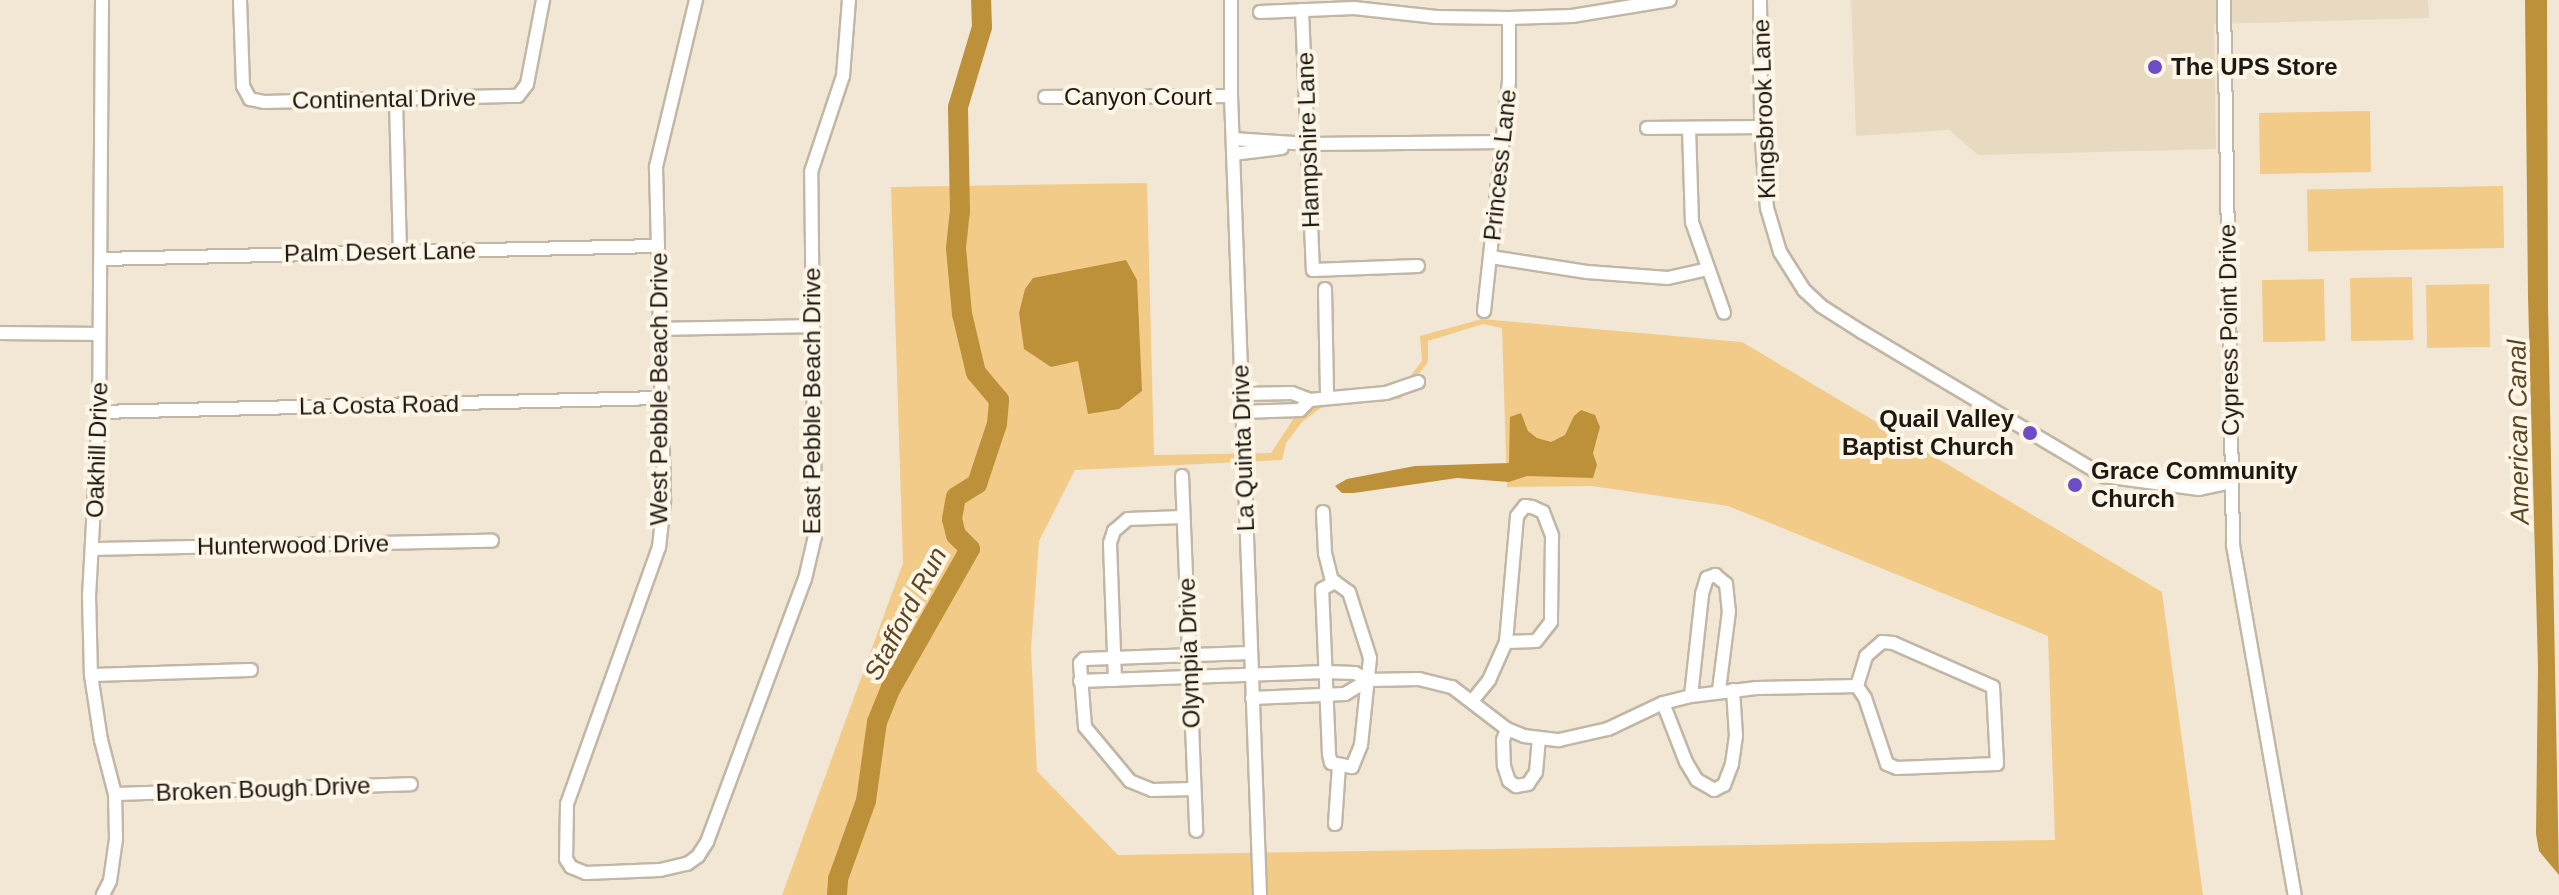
<!DOCTYPE html>
<style>
body{margin:0}
#map{position:relative;width:2559px;height:895px;overflow:hidden;background:#f2e7d5;font-family:Helvetica,sans-serif}
div>[style]{position:absolute}
.built>*{inset:0;background:#e8dac1}
.green>*{inset:0;background:#f2cb88;transform-origin:0 0}
.water>*{inset:0;background:#bd903a}
.river>*{height:20px;margin:-10px;padding:0 10px;transform-origin:10px;border-radius:10px;background:#bd903a}
.roads{filter:drop-shadow(2px 0 #c1b7a6) drop-shadow(-2px 0 #c1b7a6) drop-shadow(0 2px #c1b7a6) drop-shadow(0 -2px #c1b7a6)}
.minor>*{height:12px;margin:-6px;padding:0 6px;transform-origin:6px;border-radius:6px;background:#fff}
.dots>*{width:22px;height:22px;translate:-50% -50%;box-sizing:border-box;border:4px solid #fdf5e6;border-radius:50%}
span{translate:-50% -50%;white-space:nowrap;text-align:center;line-height:1.15;-webkit-text-stroke:8px #fdf5e6;paint-order:stroke}
.poi-label{font-size:24px;color:#1c1812;font-weight:700}
.left{translate:0 -50%;text-align:left}
.right{translate:-100% -50%;text-align:right}
.street-label{font-size:24px;color:#1c1812}
.water-label{font-size:26px;color:#5a4622;font-style:italic}
</style>
<div id="map">
<div class="built">
<i style="clip-path:polygon(1851px 0,2428px 0,2429px 18px,2214px 24px,2216px 149px,1978px 155px,1949px 130px,1856px 136px)"></i>
</div>
<div class="green">
<i style="left:2370px;top:111px;width:61px;height:111px;rotate:89deg"></i>
<i style="clip-path:polygon(evenodd,1147px 183px,1154px 455px,1271px 453px,1294px 418px,1314px 405px,1398px 392px,1422px 361px,1420px 336px,1482px 319px,1742px 342px,2162px 592px,2203px 895px,782px 895px,903px 563px,891px 187px,1147px 183px,1483px 324px,1502px 328px,1507px 487px,1592px 486px,1728px 506px,2048px 636px,2055px 840px,1118px 855px,1037px 771px,1031px 649px,1039px 541px,1075px 470px,1282px 460px,1286px 443px,1303px 421px,1321px 408px,1347px 402px,1400px 399px,1428px 362px,1428px 341px,1483px 324px)"></i>
<i style="left:2503px;top:186px;width:62px;height:196px;rotate:89deg"></i>
<i style="left:2412px;top:277px;width:63px;height:62px;rotate:89deg"></i>
<i style="left:2324px;top:279px;width:62px;height:62px;rotate:89deg"></i>
<i style="left:2489px;top:284px;width:63px;height:63px;rotate:89deg"></i>
</div>
<div class="water">
<i style="clip-path:polygon(2525px 0,2547px 0,2548px 304px,2559px 875px,2539px 851px,2536px 834px,2538px 667px,2528px 297px)"></i>
<i style="clip-path:polygon(1126px 260px,1137px 280px,1142px 391px,1119px 409px,1088px 414px,1078px 361px,1051px 367px,1024px 349px,1019px 313px,1025px 289px,1033px 278px)"></i>
<i style="clip-path:polygon(1581px 410px,1595px 415px,1600px 427px,1593px 453px,1597px 465px,1593px 478px,1527px 476px,1509px 482px,1457px 478px,1354px 493px,1342px 493px,1335px 486px,1347px 479px,1415px 466px,1509px 463px,1510px 417px,1521px 413px,1528px 431px,1537px 438px,1551px 442px,1565px 435px,1574px 416px)"></i>
</div>
<div class="river">
<i style="left:837px;top:895px;width:16px;rotate:-86deg"></i>
<i style="left:838px;top:879px;width:83px;rotate:-70.3deg"></i>
<i style="left:866px;top:801px;width:80px;rotate:-82.1deg"></i>
<i style="left:877px;top:722px;width:37px;rotate:-68deg"></i>
<i style="left:891px;top:688px;width:160px;rotate:-60.4deg"></i>
<i style="left:970px;top:549px;width:20px;rotate:-135deg"></i>
<i style="left:956px;top:535px;width:16px;rotate:-104deg"></i>
<i style="left:952px;top:519px;width:22px;rotate:-80deg"></i>
<i style="left:956px;top:497px;width:25px;rotate:-32deg"></i>
<i style="left:977px;top:484px;width:63px;rotate:-71.6deg"></i>
<i style="left:997px;top:424px;width:24px;rotate:-85deg"></i>
<i style="left:999px;top:400px;width:35px;rotate:-130deg"></i>
<i style="left:976px;top:373px;width:61px;rotate:-103.3deg"></i>
<i style="left:962px;top:314px;width:66px;rotate:-95.2deg"></i>
<i style="left:956px;top:248px;width:36px;rotate:-84deg"></i>
<i style="left:960px;top:212px;width:105px;rotate:-91.1deg"></i>
<i style="left:958px;top:107px;width:84px;rotate:-73.3deg"></i>
<i style="left:982px;top:27px;width:27px;rotate:-92deg"></i>
</div>
<div class="roads">
<div class="minor">
<i style="left:102px;top:0;width:412px;rotate:90.4deg"></i>
<i style="left:99px;top:412px;width:183px;rotate:93.1deg"></i>
<i style="left:89px;top:595px;width:80px;rotate:88.6deg"></i>
<i style="left:91px;top:675px;width:66px;rotate:81.3deg"></i>
<i style="left:101px;top:740px;width:56px;rotate:75.5deg"></i>
<i style="left:115px;top:794px;width:45px;rotate:88.7deg"></i>
<i style="left:116px;top:839px;width:42px;rotate:98.1deg"></i>
<i style="left:110px;top:881px;width:16px;rotate:117deg"></i>
<i style="left:240px;top:0;width:86px;rotate:88deg"></i>
<i style="left:243px;top:86px;width:15px;rotate:62deg"></i>
<i style="left:250px;top:99px;width:14px;rotate:12deg"></i>
<i style="left:264px;top:102px;width:254px;rotate:-1.4deg"></i>
<i style="left:518px;top:96px;width:15px;rotate:-53deg"></i>
<i style="left:527px;top:84px;width:86px;rotate:-79.2deg"></i>
<i style="left:696px;top:0;width:172px;rotate:103.5deg"></i>
<i style="left:656px;top:167px;width:335px;rotate:88.6deg"></i>
<i style="left:664px;top:502px;width:45px;rotate:96.3deg"></i>
<i style="left:659px;top:547px;width:273px;rotate:109.7deg"></i>
<i style="left:567px;top:804px;width:55px;rotate:91deg"></i>
<i style="left:566px;top:859px;width:9px;rotate:58deg"></i>
<i style="left:571px;top:867px;width:16px;rotate:22deg"></i>
<i style="left:586px;top:873px;width:74px;rotate:-2.3deg"></i>
<i style="left:660px;top:870px;width:28px;rotate:-13deg"></i>
<i style="left:687px;top:864px;width:14px;rotate:-36deg"></i>
<i style="left:698px;top:856px;width:17px;rotate:-57deg"></i>
<i style="left:707px;top:842px;width:281px;rotate:-69.6deg"></i>
<i style="left:805px;top:579px;width:44px;rotate:-76.9deg"></i>
<i style="left:815px;top:536px;width:364px;rotate:-90.6deg"></i>
<i style="left:811px;top:172px;width:101px;rotate:-71.6deg"></i>
<i style="left:843px;top:76px;width:76px;rotate:-85.5deg"></i>
<i style="left:1231px;top:0;width:96px;rotate:90deg"></i>
<i style="left:1231px;top:96px;width:800px;rotate:87.92deg"></i>
<i style="left:1760px;top:0;width:127px;rotate:89.5deg"></i>
<i style="left:1761px;top:127px;width:81px;rotate:85.8deg"></i>
<i style="left:1767px;top:208px;width:46px;rotate:73.5deg"></i>
<i style="left:1780px;top:252px;width:45px;rotate:57.7deg"></i>
<i style="left:1804px;top:290px;width:23px;rotate:43deg"></i>
<i style="left:1821px;top:306px;width:49px;rotate:32.4deg"></i>
<i style="left:1862px;top:332px;width:282px;rotate:30.8deg"></i>
<i style="left:2104px;top:476px;width:96px;rotate:7.8deg"></i>
<i style="left:2199px;top:489px;width:33px;rotate:-12deg"></i>
<i style="left:2224px;top:0;width:545px;rotate:89.05deg"></i>
<i style="left:2233px;top:545px;width:355px;rotate:80deg"></i>
<i style="left:1302px;top:10px;width:260px;rotate:87.6deg"></i>
<i style="left:1313px;top:270px;width:105px;rotate:-2.2deg"></i>
<i style="left:1260px;top:12px;width:94px;rotate:-2.4deg"></i>
<i style="left:1354px;top:8px;width:83px;rotate:6.2deg"></i>
<i style="left:1437px;top:17px;width:72px;rotate:0.8deg"></i>
<i style="left:1509px;top:18px;width:63px;rotate:-1.8deg"></i>
<i style="left:1572px;top:16px;width:99px;rotate:-9.3deg"></i>
<i style="left:1045px;top:97px;width:186px;rotate:-0.3deg"></i>
<i style="left:396px;top:100px;width:152px;rotate:88.5deg"></i>
<i style="left:1647px;top:128px;width:114px;rotate:-0.5deg"></i>
<i style="left:1689px;top:128px;width:94px;rotate:88.2deg"></i>
<i style="left:1692px;top:222px;width:96px;rotate:70.6deg"></i>
<i style="left:1233px;top:139px;width:76px;rotate:3.8deg"></i>
<i style="left:1309px;top:144px;width:194px;rotate:-0.6deg"></i>
<i style="left:1233px;top:154px;width:49px;rotate:-7deg"></i>
<i style="left:1491px;top:257px;width:97px;rotate:8.9deg"></i>
<i style="left:1587px;top:272px;width:81px;rotate:4.2deg"></i>
<i style="left:1668px;top:278px;width:41px;rotate:-12.7deg"></i>
<i style="left:101px;top:259px;width:557px;rotate:-1.34deg"></i>
<i style="left:1325px;top:289px;width:109px;rotate:88.9deg"></i>
<i style="left:1484px;top:311px;width:231px;rotate:-83.8deg"></i>
<i style="left:1509px;top:81px;width:63px;rotate:-90deg"></i>
<i style="left:660px;top:329px;width:153px;rotate:-1.1deg"></i>
<i style="left:0;top:333px;width:99px;rotate:0.6deg"></i>
<i style="left:1241px;top:394px;width:51px;rotate:-1.1deg"></i>
<i style="left:1292px;top:393px;width:19px;rotate:21deg"></i>
<i style="left:1310px;top:400px;width:76px;rotate:-5.3deg"></i>
<i style="left:1386px;top:393px;width:34px;rotate:-19deg"></i>
<i style="left:99px;top:412px;width:560px;rotate:-1.43deg"></i>
<i style="left:1241px;top:412px;width:59px;rotate:-1.9deg"></i>
<i style="left:1300px;top:410px;width:14px;rotate:-45deg"></i>
<i style="left:1182px;top:476px;width:355px;rotate:87.7deg"></i>
<i style="left:2156px;top:481px;width:56px;rotate:-5.1deg"></i>
<i style="left:2212px;top:476px;width:20px;rotate:18deg"></i>
<i style="left:1323px;top:512px;width:41px;rotate:87.2deg"></i>
<i style="left:1325px;top:553px;width:30px;rotate:76deg"></i>
<i style="left:94px;top:549px;width:398px;rotate:-1.2deg"></i>
<i style="left:1335px;top:582px;width:17px;rotate:36deg"></i>
<i style="left:1349px;top:592px;width:69px;rotate:72.3deg"></i>
<i style="left:1370px;top:658px;width:87px;rotate:95.9deg"></i>
<i style="left:1361px;top:745px;width:24px;rotate:112deg"></i>
<i style="left:1352px;top:767px;width:21px;rotate:-169deg"></i>
<i style="left:1331px;top:763px;width:9px;rotate:-103deg"></i>
<i style="left:1329px;top:754px;width:165px;rotate:-92.4deg"></i>
<i style="left:1322px;top:589px;width:15px;rotate:-28deg"></i>
<i style="left:1882px;top:642px;width:11px;rotate:5deg"></i>
<i style="left:1893px;top:643px;width:109px;rotate:23.7deg"></i>
<i style="left:1993px;top:687px;width:77px;rotate:87deg"></i>
<i style="left:1997px;top:764px;width:100px;rotate:177.7deg"></i>
<i style="left:1897px;top:768px;width:11px;rotate:-158deg"></i>
<i style="left:1887px;top:764px;width:70px;rotate:-108.4deg"></i>
<i style="left:1865px;top:698px;width:14px;rotate:-124deg"></i>
<i style="left:1857px;top:686px;width:31px;rotate:-73deg"></i>
<i style="left:1866px;top:656px;width:21px;rotate:-41deg"></i>
<i style="left:91px;top:675px;width:160px;rotate:-1.8deg"></i>
<i style="left:1115px;top:680px;width:137px;rotate:-92.1deg"></i>
<i style="left:1110px;top:543px;width:13px;rotate:-72deg"></i>
<i style="left:1114px;top:531px;width:18px;rotate:-41deg"></i>
<i style="left:1128px;top:519px;width:55px;rotate:-2.1deg"></i>
<i style="left:1080px;top:681px;width:245px;rotate:-2.1deg"></i>
<i style="left:1325px;top:672px;width:30px;rotate:2deg"></i>
<i style="left:1355px;top:673px;width:15px;rotate:28deg"></i>
<i style="left:1368px;top:680px;width:51px;rotate:-1.1deg"></i>
<i style="left:1419px;top:679px;width:34px;rotate:14deg"></i>
<i style="left:1452px;top:687px;width:69px;rotate:37.4deg"></i>
<i style="left:1507px;top:729px;width:18px;rotate:22deg"></i>
<i style="left:1524px;top:736px;width:35px;rotate:7deg"></i>
<i style="left:1559px;top:740px;width:50px;rotate:-12.7deg"></i>
<i style="left:1608px;top:729px;width:61px;rotate:-25.3deg"></i>
<i style="left:1663px;top:703px;width:29px;rotate:-14deg"></i>
<i style="left:1691px;top:696px;width:66px;rotate:-6.9deg"></i>
<i style="left:1757px;top:688px;width:100px;rotate:-1.1deg"></i>
<i style="left:1691px;top:696px;width:103px;rotate:-83.8deg"></i>
<i style="left:1702px;top:594px;width:17px;rotate:-73deg"></i>
<i style="left:1707px;top:578px;width:9px;rotate:-21deg"></i>
<i style="left:1715px;top:575px;width:14px;rotate:39deg"></i>
<i style="left:1726px;top:584px;width:27px;rotate:84deg"></i>
<i style="left:1729px;top:611px;width:80px;rotate:97.2deg"></i>
<i style="left:1252px;top:698px;width:93px;rotate:-2.5deg"></i>
<i style="left:1345px;top:694px;width:27px;rotate:-31deg"></i>
<i style="left:1473px;top:700px;width:26px;rotate:-51deg"></i>
<i style="left:1489px;top:680px;width:42px;rotate:-65.9deg"></i>
<i style="left:1506px;top:642px;width:126px;rotate:-85deg"></i>
<i style="left:1517px;top:516px;width:13px;rotate:-51deg"></i>
<i style="left:1525px;top:506px;width:7px;rotate:8deg"></i>
<i style="left:1532px;top:507px;width:12px;rotate:24deg"></i>
<i style="left:1543px;top:512px;width:26px;rotate:69deg"></i>
<i style="left:1552px;top:536px;width:86px;rotate:90.7deg"></i>
<i style="left:1551px;top:622px;width:24px;rotate:128deg"></i>
<i style="left:1536px;top:641px;width:30px;rotate:178deg"></i>
<i style="left:1663px;top:703px;width:63px;rotate:68.7deg"></i>
<i style="left:1686px;top:762px;width:21px;rotate:59deg"></i>
<i style="left:1697px;top:780px;width:20px;rotate:30deg"></i>
<i style="left:1714px;top:790px;width:11px;rotate:-27deg"></i>
<i style="left:1724px;top:785px;width:22px;rotate:-69deg"></i>
<i style="left:1732px;top:764px;width:28px;rotate:-82deg"></i>
<i style="left:1736px;top:736px;width:46px;rotate:-93.7deg"></i>
<i style="left:1507px;top:729px;width:12px;rotate:110deg"></i>
<i style="left:1503px;top:740px;width:26px;rotate:88deg"></i>
<i style="left:1504px;top:766px;width:16px;rotate:72deg"></i>
<i style="left:1509px;top:781px;width:9px;rotate:36deg"></i>
<i style="left:1516px;top:786px;width:12px;rotate:-9deg"></i>
<i style="left:1528px;top:784px;width:14px;rotate:-56deg"></i>
<i style="left:1536px;top:772px;width:34px;rotate:-85deg"></i>
<i style="left:1194px;top:789px;width:42px;rotate:178.6deg"></i>
<i style="left:1152px;top:790px;width:24px;rotate:-158deg"></i>
<i style="left:1130px;top:781px;width:70px;rotate:-129.8deg"></i>
<i style="left:1085px;top:727px;width:64px;rotate:-94.5deg"></i>
<i style="left:1080px;top:663px;width:6px;rotate:-45deg"></i>
<i style="left:1084px;top:659px;width:166px;rotate:-2.1deg"></i>
<i style="left:115px;top:794px;width:296px;rotate:-1.9deg"></i>
<i style="left:1335px;top:824px;width:59px;rotate:-86.1deg"></i>
</div>
</div>
<div class="dots">
<i style="left:2155px;top:67px;background:#6c4dc6"></i>
<i style="left:2030px;top:433px;background:#6c4dc6"></i>
<i style="left:2075px;top:485px;background:#6c4dc6"></i>
</div>
<div class="poi-label">
<span class="left" style="left:2171px;top:67px">The UPS Store</span>
<span class="right" style="left:2014px;top:433px">Quail Valley<br>Baptist Church</span>
<span class="left" style="left:2091px;top:485px">Grace Community<br>Church</span>
</div>
<div class="street-label">
<span style="left:1138px;top:97px">Canyon Court</span>
<span style="left:384px;top:99px;rotate:-1deg">Continental Drive</span>
<span style="left:1764px;top:109px;rotate:-92deg">Kingsbrook Lane</span>
<span style="left:1308px;top:140px;rotate:-92deg">Hampshire Lane</span>
<span style="left:1500px;top:165px;rotate:-84deg">Princess Lane</span>
<span style="left:380px;top:252px;rotate:-1deg">Palm Desert Lane</span>
<span style="left:2229px;top:330px;rotate:-91deg">Cypress Point Drive</span>
<span style="left:659px;top:389px;rotate:-90deg">West Pebble Beach Drive</span>
<span style="left:812px;top:401px;rotate:-90deg">East Pebble Beach Drive</span>
<span style="left:379px;top:405px;rotate:-1deg">La Costa Road</span>
<span style="left:1243px;top:448px;rotate:-92deg">La Quinta Drive</span>
<span style="left:97px;top:450px;rotate:-88deg">Oakhill Drive</span>
<span style="left:293px;top:545px;rotate:-1deg">Hunterwood Drive</span>
<span style="left:1189px;top:653px;rotate:-92deg">Olympia Drive</span>
<span style="left:263px;top:789px;rotate:-2deg">Broken Bough Drive</span>
</div>
<div class="water-label">
<span style="left:2519px;top:432px;rotate:-91deg">American Canal</span>
<span style="left:906px;top:614px;rotate:-62deg">Stafford Run</span>
</div>
</div>
